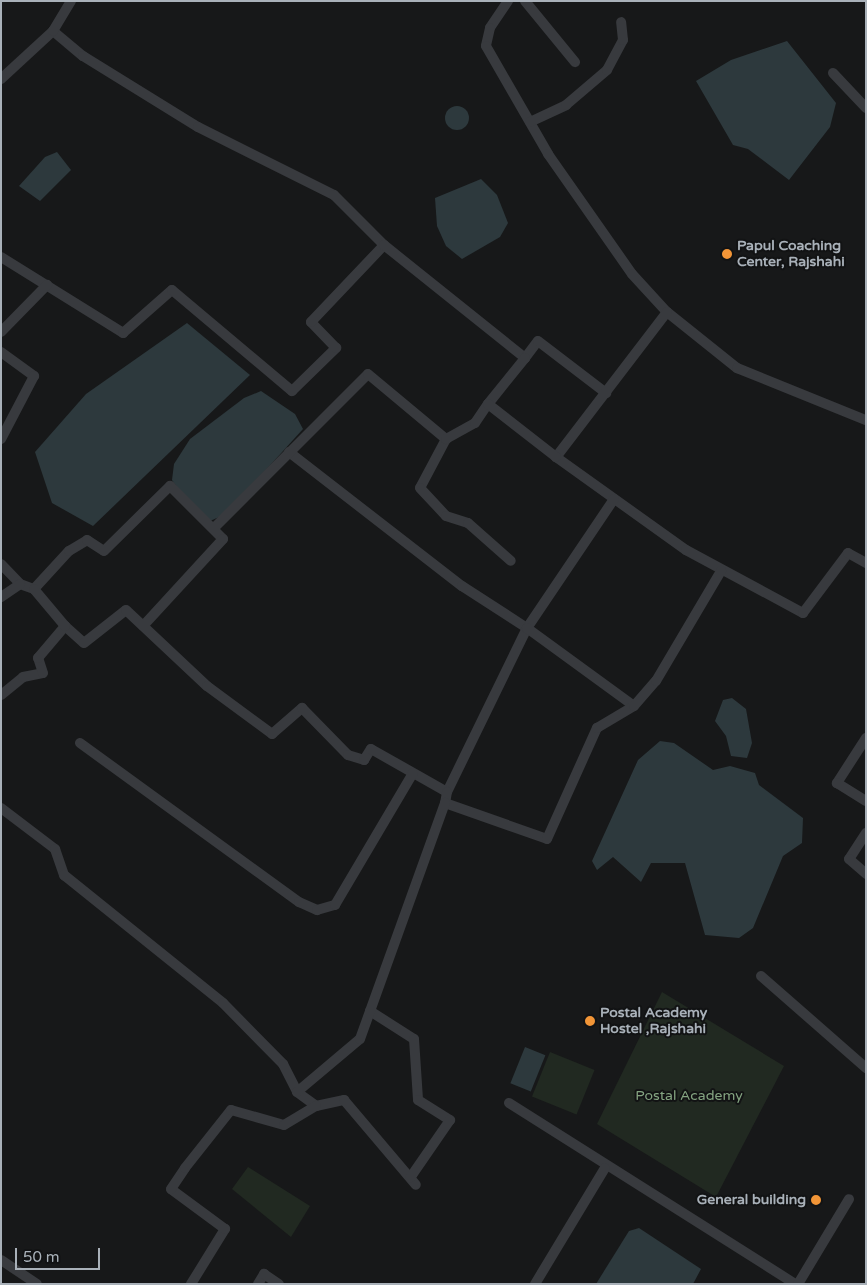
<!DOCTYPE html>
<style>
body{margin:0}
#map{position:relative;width:867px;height:1285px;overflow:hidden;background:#171819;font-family:"Varela Round",sans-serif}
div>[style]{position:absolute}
.green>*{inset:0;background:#212921;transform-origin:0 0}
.water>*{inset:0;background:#2d393d;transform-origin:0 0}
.round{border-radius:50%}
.minor>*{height:10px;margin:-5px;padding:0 5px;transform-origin:5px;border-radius:5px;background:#383a3e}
.dots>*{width:14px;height:14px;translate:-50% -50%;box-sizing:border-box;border:2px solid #121314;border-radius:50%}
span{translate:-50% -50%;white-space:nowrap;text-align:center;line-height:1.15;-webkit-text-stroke:4px #121314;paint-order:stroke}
.poi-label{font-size:14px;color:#a9b1b9;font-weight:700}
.left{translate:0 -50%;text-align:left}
.right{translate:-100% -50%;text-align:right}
.park-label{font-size:14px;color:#84a481}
.frame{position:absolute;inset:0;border:2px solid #a9b1b9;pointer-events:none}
.scale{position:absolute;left:15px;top:1248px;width:85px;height:22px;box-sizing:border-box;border:2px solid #a9b1b9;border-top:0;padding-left:6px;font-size:15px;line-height:18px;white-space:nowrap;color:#a9b1b9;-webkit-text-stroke:4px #121314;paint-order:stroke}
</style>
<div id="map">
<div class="green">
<i style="clip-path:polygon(662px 992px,784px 1066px,716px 1197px,597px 1124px)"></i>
<i style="left:550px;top:1052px;width:48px;height:48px;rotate:22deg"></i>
<i style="clip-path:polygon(248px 1167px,310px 1206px,291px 1237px,232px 1189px)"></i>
</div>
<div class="water">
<i style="clip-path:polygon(787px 41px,836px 103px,830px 127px,789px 180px,748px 149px,733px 145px,696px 81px,731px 60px)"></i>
<i class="round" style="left:445px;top:106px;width:24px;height:24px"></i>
<i style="clip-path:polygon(57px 152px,71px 170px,40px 201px,19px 186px,45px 157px)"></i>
<i style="clip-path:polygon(481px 179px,497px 195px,508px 223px,500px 237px,462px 259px,446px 246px,437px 226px,435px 198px)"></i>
<i style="clip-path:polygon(187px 323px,250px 375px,93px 526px,52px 503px,35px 452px,86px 394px)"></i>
<i style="clip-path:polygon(261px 391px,295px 414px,303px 429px,226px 514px,210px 521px,191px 507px,172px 480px,174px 464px,190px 439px,244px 398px)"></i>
<i style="clip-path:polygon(732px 698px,746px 709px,752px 743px,747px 758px,731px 756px,726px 736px,715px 721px,723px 700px)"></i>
<i style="clip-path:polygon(660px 741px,674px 743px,713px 770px,730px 766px,755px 773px,759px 785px,803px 818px,802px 843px,783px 856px,753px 928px,739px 938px,705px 935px,685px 863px,651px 863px,641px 882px,613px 857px,597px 870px,592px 861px,638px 760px)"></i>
<i style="left:525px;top:1047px;width:22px;height:39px;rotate:22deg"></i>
<i style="clip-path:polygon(639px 1228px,701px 1269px,693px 1284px,596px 1284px,629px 1231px)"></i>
</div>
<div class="minor">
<i style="left:508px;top:1px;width:32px;rotate:124deg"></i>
<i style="left:490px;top:28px;width:18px;rotate:103deg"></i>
<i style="left:486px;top:46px;width:125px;rotate:60.1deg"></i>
<i style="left:548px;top:154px;width:146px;rotate:55deg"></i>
<i style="left:632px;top:274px;width:52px;rotate:47.4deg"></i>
<i style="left:667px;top:312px;width:90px;rotate:38.7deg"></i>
<i style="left:737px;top:368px;width:139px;rotate:22deg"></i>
<i style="left:525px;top:1px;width:79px;rotate:50.7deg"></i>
<i style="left:53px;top:31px;width:39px;rotate:40deg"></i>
<i style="left:83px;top:56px;width:135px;rotate:31.7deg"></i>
<i style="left:198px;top:127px;width:152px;rotate:26.6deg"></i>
<i style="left:334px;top:195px;width:71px;rotate:45deg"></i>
<i style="left:833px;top:73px;width:48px;rotate:46.7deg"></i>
<i style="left:1px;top:79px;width:71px;rotate:-42.7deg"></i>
<i style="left:53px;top:31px;width:35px;rotate:-59deg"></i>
<i style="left:530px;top:122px;width:40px;rotate:-25deg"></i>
<i style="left:566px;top:105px;width:54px;rotate:-40.5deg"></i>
<i style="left:607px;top:70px;width:34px;rotate:-62deg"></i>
<i style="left:623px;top:40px;width:18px;rotate:-96deg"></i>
<i style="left:1px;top:257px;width:144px;rotate:31.9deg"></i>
<i style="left:123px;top:333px;width:65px;rotate:-41.3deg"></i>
<i style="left:172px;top:290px;width:157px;rotate:40.1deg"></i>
<i style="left:292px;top:391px;width:62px;rotate:-44.3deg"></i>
<i style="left:336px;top:348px;width:36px;rotate:-134deg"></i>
<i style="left:311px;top:322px;width:106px;rotate:-46.5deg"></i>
<i style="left:384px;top:245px;width:181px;rotate:38.7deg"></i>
<i style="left:525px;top:358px;width:21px;rotate:-53deg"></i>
<i style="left:538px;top:341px;width:86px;rotate:37.4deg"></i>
<i style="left:667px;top:312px;width:183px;rotate:127.4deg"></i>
<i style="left:556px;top:457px;width:160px;rotate:35.6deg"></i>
<i style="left:686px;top:550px;width:133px;rotate:28.3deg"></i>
<i style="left:803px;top:613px;width:75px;rotate:-53.1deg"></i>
<i style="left:848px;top:553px;width:21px;rotate:29deg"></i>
<i style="left:1px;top:332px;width:66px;rotate:-45.6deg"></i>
<i style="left:1px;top:352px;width:41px;rotate:36deg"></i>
<i style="left:34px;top:376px;width:71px;rotate:117.6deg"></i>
<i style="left:488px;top:404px;width:59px;rotate:-51.2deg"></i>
<i style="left:446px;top:439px;width:55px;rotate:118deg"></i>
<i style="left:420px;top:488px;width:38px;rotate:47deg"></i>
<i style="left:446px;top:516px;width:23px;rotate:18deg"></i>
<i style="left:468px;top:523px;width:57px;rotate:41.5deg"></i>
<i style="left:289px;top:452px;width:219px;rotate:37.8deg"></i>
<i style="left:462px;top:586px;width:77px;rotate:32.9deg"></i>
<i style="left:527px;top:628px;width:182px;rotate:116deg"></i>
<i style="left:614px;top:499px;width:156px;rotate:124deg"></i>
<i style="left:527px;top:628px;width:132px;rotate:36.1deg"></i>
<i style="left:215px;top:527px;width:216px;rotate:-45deg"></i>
<i style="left:368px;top:374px;width:102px;rotate:39.8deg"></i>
<i style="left:446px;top:439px;width:33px;rotate:-29deg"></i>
<i style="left:475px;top:423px;width:23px;rotate:-56deg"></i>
<i style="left:488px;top:404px;width:86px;rotate:37.9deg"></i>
<i style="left:1px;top:564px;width:28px;rotate:46deg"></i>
<i style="left:20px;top:584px;width:15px;rotate:20deg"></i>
<i style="left:34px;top:589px;width:52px;rotate:-47.4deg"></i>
<i style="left:69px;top:551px;width:21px;rotate:-31deg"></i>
<i style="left:87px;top:540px;width:20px;rotate:33deg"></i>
<i style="left:104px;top:551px;width:93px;rotate:-44.6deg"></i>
<i style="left:170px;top:486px;width:75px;rotate:45deg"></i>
<i style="left:223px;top:539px;width:118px;rotate:132.6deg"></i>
<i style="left:1px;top:597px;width:23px;rotate:-34deg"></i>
<i style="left:65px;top:626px;width:25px;rotate:42deg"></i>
<i style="left:84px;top:643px;width:53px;rotate:-38.2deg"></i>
<i style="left:126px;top:610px;width:111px;rotate:43.2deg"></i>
<i style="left:207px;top:686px;width:81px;rotate:36.4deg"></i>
<i style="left:272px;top:734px;width:40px;rotate:-41deg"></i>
<i style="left:302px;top:708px;width:66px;rotate:45.6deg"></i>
<i style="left:348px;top:755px;width:17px;rotate:17deg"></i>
<i style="left:364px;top:760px;width:13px;rotate:-58deg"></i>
<i style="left:371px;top:749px;width:87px;rotate:29.5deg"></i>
<i style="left:447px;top:792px;width:11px;rotate:100deg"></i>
<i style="left:445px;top:803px;width:108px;rotate:19.4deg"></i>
<i style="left:547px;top:839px;width:122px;rotate:-65.8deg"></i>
<i style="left:597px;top:728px;width:43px;rotate:-30.7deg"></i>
<i style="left:634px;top:706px;width:33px;rotate:-49deg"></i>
<i style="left:656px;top:681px;width:128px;rotate:-59.4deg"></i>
<i style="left:1px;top:695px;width:28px;rotate:-39deg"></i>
<i style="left:23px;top:677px;width:20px;rotate:-11deg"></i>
<i style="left:43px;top:673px;width:16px;rotate:-108deg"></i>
<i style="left:38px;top:658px;width:42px;rotate:-49.8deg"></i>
<i style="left:65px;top:626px;width:48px;rotate:-130deg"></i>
<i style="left:866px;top:738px;width:54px;rotate:122.8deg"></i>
<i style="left:837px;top:783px;width:34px;rotate:32deg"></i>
<i style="left:80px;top:743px;width:271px;rotate:36deg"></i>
<i style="left:299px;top:902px;width:20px;rotate:24deg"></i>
<i style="left:317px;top:910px;width:19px;rotate:-16deg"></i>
<i style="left:335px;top:905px;width:153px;rotate:-59.4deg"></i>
<i style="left:1px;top:808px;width:68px;rotate:37.2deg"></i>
<i style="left:55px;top:849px;width:28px;rotate:71deg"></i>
<i style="left:64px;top:875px;width:204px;rotate:38.8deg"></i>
<i style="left:223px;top:1003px;width:86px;rotate:45.5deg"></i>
<i style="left:283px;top:1064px;width:31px;rotate:63deg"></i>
<i style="left:297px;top:1092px;width:24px;rotate:36deg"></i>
<i style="left:316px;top:1106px;width:29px;rotate:-12deg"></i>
<i style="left:344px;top:1100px;width:111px;rotate:49.7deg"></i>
<i style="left:866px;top:833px;width:31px;rotate:123deg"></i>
<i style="left:849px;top:859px;width:23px;rotate:41deg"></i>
<i style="left:761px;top:976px;width:140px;rotate:41.2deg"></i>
<i style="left:370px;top:1011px;width:52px;rotate:32.5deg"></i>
<i style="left:414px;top:1039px;width:61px;rotate:86.2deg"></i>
<i style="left:418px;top:1100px;width:38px;rotate:32deg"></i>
<i style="left:450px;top:1120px;width:70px;rotate:124.6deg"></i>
<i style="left:297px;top:1092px;width:82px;rotate:-40.1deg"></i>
<i style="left:360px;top:1039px;width:251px;rotate:-70.2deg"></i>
<i style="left:509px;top:1103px;width:338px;rotate:32.3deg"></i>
<i style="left:1px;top:1260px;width:43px;rotate:33.7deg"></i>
<i style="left:191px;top:1284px;width:65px;rotate:-58.3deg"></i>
<i style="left:225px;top:1229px;width:67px;rotate:-143.5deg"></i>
<i style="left:171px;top:1189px;width:25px;rotate:-56deg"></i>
<i style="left:185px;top:1168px;width:74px;rotate:-51.6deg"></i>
<i style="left:231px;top:1110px;width:55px;rotate:15.8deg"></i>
<i style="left:284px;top:1125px;width:37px;rotate:-31deg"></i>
<i style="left:258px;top:1284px;width:12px;rotate:-59deg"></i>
<i style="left:264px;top:1274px;width:18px;rotate:34deg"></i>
<i style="left:535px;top:1284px;width:135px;rotate:-58.9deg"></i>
<i style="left:798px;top:1284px;width:99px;rotate:-59deg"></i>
</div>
<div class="dots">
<i style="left:727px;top:254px;background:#f29537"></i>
<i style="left:590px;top:1021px;background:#f29537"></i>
<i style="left:816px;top:1200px;background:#f29537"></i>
</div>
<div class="poi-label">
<span class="left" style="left:737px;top:254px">Papul Coaching<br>Center, Rajshahi</span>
<span class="left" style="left:600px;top:1021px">Postal Academy<br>Hostel ,Rajshahi</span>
<span class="right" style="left:806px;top:1200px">General building</span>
</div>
<div class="park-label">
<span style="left:689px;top:1096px">Postal Academy</span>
</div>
<div class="frame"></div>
<div class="scale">50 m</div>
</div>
